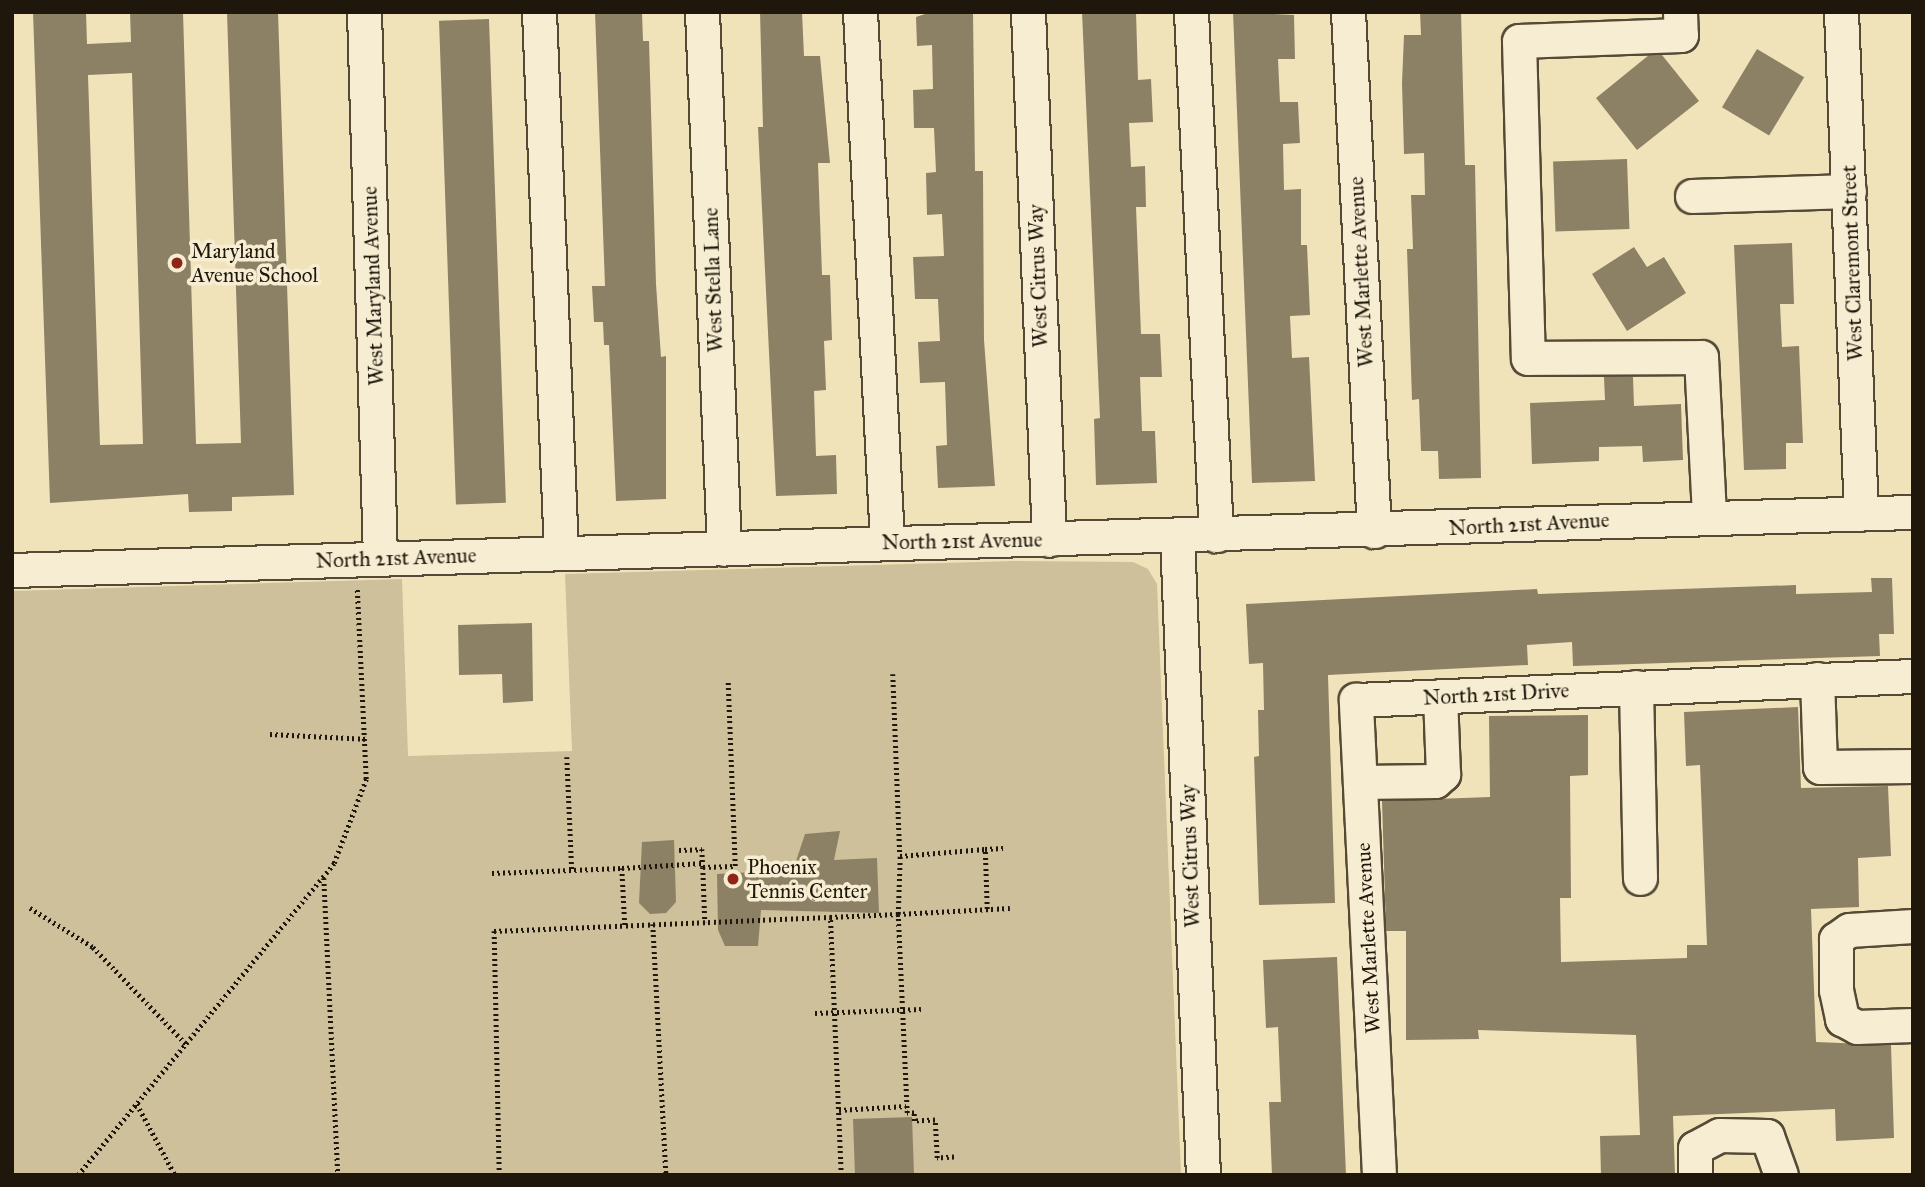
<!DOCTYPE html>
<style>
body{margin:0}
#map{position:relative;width:1925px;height:1187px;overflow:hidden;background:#f1e3b9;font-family:"IM FELL Great Primer",serif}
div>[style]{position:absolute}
.green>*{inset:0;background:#cdc09b}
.building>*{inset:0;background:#8c8165;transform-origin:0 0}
.path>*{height:4.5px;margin-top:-2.25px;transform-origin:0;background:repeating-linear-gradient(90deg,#1f170b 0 2px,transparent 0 5.5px)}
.roads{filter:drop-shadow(2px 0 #544a36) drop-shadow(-2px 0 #544a36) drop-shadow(0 2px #544a36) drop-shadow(0 -2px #544a36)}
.minor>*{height:33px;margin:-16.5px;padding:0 16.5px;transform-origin:16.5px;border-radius:16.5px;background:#f6edd2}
.dots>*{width:19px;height:19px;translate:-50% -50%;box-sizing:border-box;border:4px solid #f6edd2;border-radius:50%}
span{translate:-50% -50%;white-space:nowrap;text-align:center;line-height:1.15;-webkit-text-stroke:7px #f6edd2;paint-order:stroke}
.poi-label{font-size:21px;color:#1f170b}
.left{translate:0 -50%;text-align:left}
.street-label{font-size:21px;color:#1f170b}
.frame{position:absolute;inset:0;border:14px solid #1f170b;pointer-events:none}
</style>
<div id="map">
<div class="green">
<i style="clip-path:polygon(1013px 561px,1133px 562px,1148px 569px,1157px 584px,1181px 1175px,12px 1175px,12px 591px,402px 579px,408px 756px,572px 751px,565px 574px)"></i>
</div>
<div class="building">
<i style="clip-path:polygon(evenodd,33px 12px,86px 12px,87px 44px,131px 42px,130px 12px,183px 12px,196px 444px,241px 443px,227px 12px,278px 12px,294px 495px,232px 497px,232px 511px,189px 512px,188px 494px,50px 503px,33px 12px,132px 73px,143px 444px,100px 445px,88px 75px,132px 73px)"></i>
<i style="clip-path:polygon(595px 12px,642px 12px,643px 41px,649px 41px,656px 284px,661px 357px,666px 356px,666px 499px,616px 501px,609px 345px,604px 345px,603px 322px,594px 322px,592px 286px,605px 286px)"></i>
<i style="clip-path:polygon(760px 12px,802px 12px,804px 56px,820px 56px,830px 163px,818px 163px,822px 275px,830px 275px,832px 340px,824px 341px,826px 390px,814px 391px,816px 456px,836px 455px,837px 494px,776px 496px,758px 127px,763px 127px)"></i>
<i style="clip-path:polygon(931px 12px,973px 12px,975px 171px,983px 171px,984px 340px,995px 486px,938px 488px,936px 446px,947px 445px,945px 382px,920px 383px,918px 342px,940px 341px,938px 299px,915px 299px,913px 257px,944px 256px,942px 214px,927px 215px,926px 173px,936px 172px,934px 128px,914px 128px,913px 90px,933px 89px,932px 45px,917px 46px,916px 17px)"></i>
<i style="clip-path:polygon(1082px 12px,1136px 12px,1138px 80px,1151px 79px,1153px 122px,1129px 123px,1131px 167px,1145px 166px,1146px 207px,1136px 207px,1141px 334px,1160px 334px,1162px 377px,1140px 377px,1142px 431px,1155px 431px,1157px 483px,1096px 485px,1094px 419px,1100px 418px)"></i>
<i style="clip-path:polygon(1233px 12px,1294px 15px,1295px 59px,1278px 59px,1280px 102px,1298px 102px,1300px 143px,1283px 144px,1284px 190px,1301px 189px,1301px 245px,1307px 245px,1310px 315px,1290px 316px,1292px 358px,1309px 357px,1315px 481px,1252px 483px)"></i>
<i style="clip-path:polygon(1420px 12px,1461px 12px,1465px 165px,1475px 165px,1481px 478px,1439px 479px,1438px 451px,1421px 451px,1419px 399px,1412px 400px,1407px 249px,1413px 249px,1411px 195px,1425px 195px,1424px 153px,1404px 154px,1402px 83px,1404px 35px,1421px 35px)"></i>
<i style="left:489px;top:19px;width:484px;height:50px;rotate:88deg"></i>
<i style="left:1757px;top:49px;width:55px;height:68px;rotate:31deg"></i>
<i style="clip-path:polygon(1649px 55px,1662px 55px,1699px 101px,1637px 150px,1596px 98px)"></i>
<i style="left:1627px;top:159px;width:70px;height:74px;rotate:88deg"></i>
<i style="clip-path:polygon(1792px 243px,1794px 304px,1780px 304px,1782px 347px,1799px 346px,1803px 443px,1786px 443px,1786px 469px,1744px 470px,1734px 245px)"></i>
<i style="clip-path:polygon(1634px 247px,1647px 267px,1664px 257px,1686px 293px,1627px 331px,1592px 274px)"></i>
<i style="clip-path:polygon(1604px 377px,1633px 377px,1634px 406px,1681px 404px,1683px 460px,1643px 462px,1642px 446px,1599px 447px,1599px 461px,1532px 464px,1530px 403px,1605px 400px)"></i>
<i style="clip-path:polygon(1871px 578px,1892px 578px,1894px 634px,1879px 634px,1880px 656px,1573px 666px,1572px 642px,1527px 645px,1528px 665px,1328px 675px,1335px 903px,1259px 905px,1254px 757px,1259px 756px,1258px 710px,1264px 710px,1263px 663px,1249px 664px,1246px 604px,1537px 589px,1538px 594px,1796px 585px,1796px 594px,1872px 592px)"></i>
<i style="clip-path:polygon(532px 623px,533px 701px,503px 703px,502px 674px,459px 675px,458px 625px)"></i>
<i style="clip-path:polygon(1798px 707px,1801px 788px,1888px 786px,1891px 856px,1858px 858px,1859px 907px,1811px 909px,1816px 1042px,1891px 1045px,1894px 1138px,1836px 1141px,1835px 1109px,1673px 1116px,1675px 1175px,1601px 1175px,1600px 1136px,1640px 1135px,1636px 1035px,1478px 1030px,1479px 1039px,1406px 1040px,1406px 931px,1386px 931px,1382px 801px,1490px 797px,1489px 716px,1588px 715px,1588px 775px,1570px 776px,1571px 898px,1560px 898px,1561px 962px,1687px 958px,1687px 945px,1707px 945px,1700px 765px,1686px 766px,1684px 712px)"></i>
<i style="clip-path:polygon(840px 831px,834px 860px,877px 858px,879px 913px,761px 910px,758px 946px,725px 946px,718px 930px,717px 874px,793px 870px,805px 834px)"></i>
<i style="clip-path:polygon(674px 840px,676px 902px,666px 913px,650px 914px,639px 903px,642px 842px)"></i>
<i style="clip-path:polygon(1337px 957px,1346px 1175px,1272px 1175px,1269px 1102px,1281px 1102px,1278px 1027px,1266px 1028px,1263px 960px)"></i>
<i style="left:912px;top:1117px;width:58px;height:59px;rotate:88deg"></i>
</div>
<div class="path">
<i style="left:893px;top:674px;width:182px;rotate:87.8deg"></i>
<i style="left:270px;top:734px;width:99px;rotate:2.9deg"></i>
<i style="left:567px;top:757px;width:113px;rotate:87.5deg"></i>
<i style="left:679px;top:850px;width:23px;rotate:-2deg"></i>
<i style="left:702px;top:849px;width:18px;rotate:87deg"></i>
<i style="left:703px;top:867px;width:32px;rotate:-2deg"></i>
<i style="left:735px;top:866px;width:184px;rotate:-92.2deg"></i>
<i style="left:703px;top:867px;width:55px;rotate:87.9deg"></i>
<i style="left:622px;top:868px;width:81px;rotate:-3.5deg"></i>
<i style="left:492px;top:873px;width:130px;rotate:-2.2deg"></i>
<i style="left:622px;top:868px;width:57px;rotate:87deg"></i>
<i style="left:324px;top:878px;width:297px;rotate:87.3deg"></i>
<i style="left:30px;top:908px;width:74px;rotate:31.8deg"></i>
<i style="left:93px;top:947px;width:136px;rotate:46.2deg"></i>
<i style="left:987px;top:909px;width:60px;rotate:-91.9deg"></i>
<i style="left:985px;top:849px;width:18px;rotate:-3deg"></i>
<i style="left:653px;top:924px;width:251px;rotate:87deg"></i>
<i style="left:815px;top:1013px;width:106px;rotate:-2.2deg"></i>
<i style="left:137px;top:1104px;width:81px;rotate:61.8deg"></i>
<i style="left:839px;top:1110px;width:67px;rotate:-3.4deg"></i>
<i style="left:954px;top:1157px;width:17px;rotate:177deg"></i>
<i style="left:937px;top:1158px;width:38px;rotate:-93deg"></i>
<i style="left:935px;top:1120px;width:21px;rotate:177deg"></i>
<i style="left:914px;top:1121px;width:8px;rotate:-90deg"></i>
<i style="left:914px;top:1113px;width:7px;rotate:180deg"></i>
<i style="left:907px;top:1113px;width:199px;rotate:-92.6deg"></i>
<i style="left:898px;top:914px;width:112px;rotate:-3.1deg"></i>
<i style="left:78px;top:1175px;width:404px;rotate:-50.6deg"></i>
<i style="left:334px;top:863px;width:90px;rotate:-69.1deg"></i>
<i style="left:366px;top:779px;width:191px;rotate:-92.7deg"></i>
<i style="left:499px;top:1175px;width:244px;rotate:-91.2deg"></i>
<i style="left:494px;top:931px;width:336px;rotate:-2.4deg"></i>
<i style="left:841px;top:1175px;width:258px;rotate:-92.4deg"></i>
<i style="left:830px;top:917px;width:68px;rotate:-2.5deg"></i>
<i style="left:898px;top:914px;width:58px;rotate:-88deg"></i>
<i style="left:900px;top:856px;width:85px;rotate:-4.7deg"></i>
</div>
<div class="roads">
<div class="minor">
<i style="left:364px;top:12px;width:547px;rotate:88.32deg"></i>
<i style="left:539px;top:12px;width:540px;rotate:87.67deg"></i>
<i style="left:702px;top:12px;width:537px;rotate:87.65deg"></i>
<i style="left:860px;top:12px;width:530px;rotate:87.08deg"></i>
<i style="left:1028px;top:12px;width:528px;rotate:87.72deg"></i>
<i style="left:1191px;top:12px;width:524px;rotate:87.26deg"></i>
<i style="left:1348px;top:12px;width:520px;rotate:87.13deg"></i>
<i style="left:1680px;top:12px;width:23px;rotate:88deg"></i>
<i style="left:1681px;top:35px;width:162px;rotate:177.9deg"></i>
<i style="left:1519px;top:41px;width:317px;rotate:88.4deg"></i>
<i style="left:1528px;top:358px;width:173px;rotate:-0.3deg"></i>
<i style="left:1701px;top:357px;width:160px;rotate:87.1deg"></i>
<i style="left:1841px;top:12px;width:502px;rotate:87.72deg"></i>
<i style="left:1692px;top:196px;width:157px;rotate:-1.8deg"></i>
<i style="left:1177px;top:537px;width:639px;rotate:87.67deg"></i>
<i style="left:12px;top:570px;width:1902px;rotate:-1.75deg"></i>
<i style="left:1817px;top:679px;width:88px;rotate:88deg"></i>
<i style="left:1820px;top:767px;width:93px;rotate:-0.6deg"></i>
<i style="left:1636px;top:687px;width:191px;rotate:88.8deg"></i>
<i style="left:1360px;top:782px;width:75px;rotate:-0.8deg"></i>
<i style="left:1435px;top:781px;width:11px;rotate:-41deg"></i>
<i style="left:1443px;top:774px;width:78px;rotate:-92.2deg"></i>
<i style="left:1913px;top:926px;width:64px;rotate:176.4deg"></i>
<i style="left:1849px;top:930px;width:16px;rotate:145deg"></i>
<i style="left:1836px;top:939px;width:51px;rotate:90deg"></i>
<i style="left:1836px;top:990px;width:30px;rotate:78deg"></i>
<i style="left:1842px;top:1019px;width:17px;rotate:28deg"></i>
<i style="left:1857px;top:1027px;width:56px;rotate:-2deg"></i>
<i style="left:1379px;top:1175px;width:476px;rotate:-92.8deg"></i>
<i style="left:1356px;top:700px;width:558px;rotate:-2.47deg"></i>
<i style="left:1695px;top:1175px;width:27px;rotate:-90deg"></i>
<i style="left:1695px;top:1148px;width:27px;rotate:-28deg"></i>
<i style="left:1719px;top:1135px;width:48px;rotate:1.2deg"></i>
<i style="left:1767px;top:1136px;width:41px;rotate:70.3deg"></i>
</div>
</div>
<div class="dots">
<i style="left:177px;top:263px;background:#8f2418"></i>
<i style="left:733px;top:879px;background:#8f2418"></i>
</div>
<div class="poi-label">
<span class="left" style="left:191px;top:263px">Maryland<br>Avenue School</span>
<span class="left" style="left:747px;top:879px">Phoenix<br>Tennis Center</span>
</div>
<div class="street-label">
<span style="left:1852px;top:263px;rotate:-92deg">West Claremont Street</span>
<span style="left:1361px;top:272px;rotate:-93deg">West Marlette Avenue</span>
<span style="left:1038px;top:276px;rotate:-92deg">West Citrus Way</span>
<span style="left:713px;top:280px;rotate:-92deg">West Stella Lane</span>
<span style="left:373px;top:286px;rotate:-92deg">West Maryland Avenue</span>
<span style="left:1529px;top:524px;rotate:-3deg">North 21st Avenue</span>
<span style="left:962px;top:541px;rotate:-1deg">North 21st Avenue</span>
<span style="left:396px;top:558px;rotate:-2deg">North 21st Avenue</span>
<span style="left:1496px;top:694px;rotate:-3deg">North 21st Drive</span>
<span style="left:1190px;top:856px;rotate:-92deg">West Citrus Way</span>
<span style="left:1368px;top:938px;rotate:-93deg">West Marlette Avenue</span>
</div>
<div class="frame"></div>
</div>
